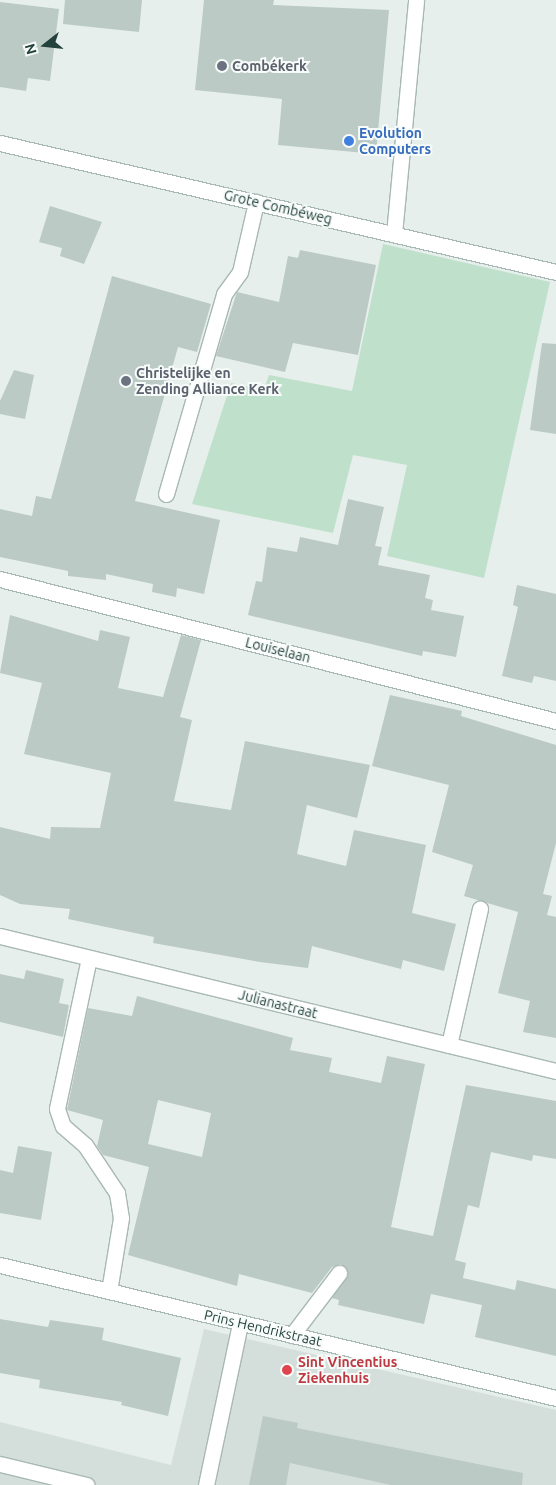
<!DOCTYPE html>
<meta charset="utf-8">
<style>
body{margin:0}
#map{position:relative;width:556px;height:1485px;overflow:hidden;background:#e6efec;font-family:Ubuntu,sans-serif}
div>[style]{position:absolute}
.built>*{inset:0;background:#d4dfdb}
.green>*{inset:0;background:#bfe0cb}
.building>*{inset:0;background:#bbcac5}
.roads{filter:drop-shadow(1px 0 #a8b8b4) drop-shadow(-1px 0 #a8b8b4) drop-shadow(0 1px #a8b8b4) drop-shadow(0 -1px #a8b8b4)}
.service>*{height:15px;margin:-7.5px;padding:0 7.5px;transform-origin:7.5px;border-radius:7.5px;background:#fff}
.minor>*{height:15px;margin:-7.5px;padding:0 7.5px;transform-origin:7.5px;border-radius:7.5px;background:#fff}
.tertiary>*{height:15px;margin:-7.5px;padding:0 7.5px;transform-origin:7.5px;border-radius:7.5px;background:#fff}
.dots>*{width:14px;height:14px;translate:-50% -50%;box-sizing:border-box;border:2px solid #f7fbf9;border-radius:50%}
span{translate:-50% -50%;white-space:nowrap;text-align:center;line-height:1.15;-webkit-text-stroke:4px #f7fbf9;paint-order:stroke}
.worship-label{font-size:14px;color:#5b616d;font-weight:700}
.left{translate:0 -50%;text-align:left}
.shop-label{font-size:14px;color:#366cbe;font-weight:700}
.street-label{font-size:14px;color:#24423d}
.health-label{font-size:14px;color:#be3a42;font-weight:700}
.north{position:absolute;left:20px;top:20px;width:50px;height:50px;-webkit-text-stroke:4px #f7fbf9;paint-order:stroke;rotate:254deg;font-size:14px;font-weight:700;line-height:20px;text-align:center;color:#24423d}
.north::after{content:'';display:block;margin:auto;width:18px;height:22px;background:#24423d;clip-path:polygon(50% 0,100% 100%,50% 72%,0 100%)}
</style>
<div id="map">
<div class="built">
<i style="clip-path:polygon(204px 1329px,556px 1410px,556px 1485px,0 1485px,0 1422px,171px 1465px)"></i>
</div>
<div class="green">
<i style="clip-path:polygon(383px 244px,550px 282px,484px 578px,387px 556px,407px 465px,353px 455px,333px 533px,192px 504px,231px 383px,264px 390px,269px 375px,352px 391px)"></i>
</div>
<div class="building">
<i style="clip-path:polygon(65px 0,142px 0,139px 32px,63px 24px)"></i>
<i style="clip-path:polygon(204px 0,274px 0,273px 5px,389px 10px,376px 154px,278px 145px,282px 99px,195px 90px)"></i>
<i style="clip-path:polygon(0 2px,59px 9px,50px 81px,28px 78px,26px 91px,0 87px)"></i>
<i style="clip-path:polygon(50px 206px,102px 222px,84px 264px,60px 256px,62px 248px,39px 242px)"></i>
<i style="clip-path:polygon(300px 250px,376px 265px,358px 355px,293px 343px,285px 372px,216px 356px,237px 292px,279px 302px,288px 256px,298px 258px)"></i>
<i style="clip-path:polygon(112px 276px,211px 304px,197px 352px,178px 347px,135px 501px,220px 520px,204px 594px,177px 588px,176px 597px,152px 592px,153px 584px,106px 574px,106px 580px,68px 576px,68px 571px,0 557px,0 509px,32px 516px,36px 496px,51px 499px)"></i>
<i style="clip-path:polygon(542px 343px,556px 344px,556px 434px,530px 430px)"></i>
<i style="clip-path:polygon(14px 370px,34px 375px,25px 419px,0 414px,0 401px)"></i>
<i style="clip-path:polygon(348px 499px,384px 507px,375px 546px,382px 547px,378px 565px,430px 575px,425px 598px,433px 600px,431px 610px,464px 616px,456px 657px,423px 651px,422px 656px,248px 615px,256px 581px,262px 582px,267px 547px,297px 552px,300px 537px,338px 545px)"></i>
<i style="clip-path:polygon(517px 585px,556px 594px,556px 681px,534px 676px,532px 683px,502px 676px,518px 607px,513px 605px)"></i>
<i style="clip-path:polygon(10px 615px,98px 641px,100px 630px,130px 637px,118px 688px,163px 697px,181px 635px,201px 640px,180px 717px,192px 720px,174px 801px,231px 810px,245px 741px,370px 765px,357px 818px,307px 805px,297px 854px,346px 866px,354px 830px,426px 845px,412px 913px,456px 924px,444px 971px,403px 960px,401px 969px,312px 946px,308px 968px,260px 962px,153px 943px,154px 937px,68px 919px,70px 909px,20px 904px,0 895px,0 827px,50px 839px,51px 827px,100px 828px,111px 773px,24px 754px,42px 683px,0 673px)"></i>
<i style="clip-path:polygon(390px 695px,462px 711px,461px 716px,556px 745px,556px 843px,543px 894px,552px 896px,547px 915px,556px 917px,556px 1038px,523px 1032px,530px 1001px,498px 993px,518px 912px,464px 896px,473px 865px,432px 852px,449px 785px,372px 766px)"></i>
<i style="clip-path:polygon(26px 970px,64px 979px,59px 1003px,69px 1005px,63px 1037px,0 1022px,0 974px,24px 979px)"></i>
<i style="clip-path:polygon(evenodd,137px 996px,293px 1038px,290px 1050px,332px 1058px,329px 1072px,381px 1083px,387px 1056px,425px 1064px,391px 1227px,433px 1236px,466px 1085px,556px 1101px,556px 1159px,533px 1155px,532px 1161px,491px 1152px,479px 1208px,468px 1205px,455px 1260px,466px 1263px,463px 1278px,515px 1290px,517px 1280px,556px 1289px,556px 1356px,475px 1337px,482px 1305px,431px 1294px,424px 1324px,338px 1305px,339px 1300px,332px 1298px,348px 1274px,341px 1264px,332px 1267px,312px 1293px,239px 1274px,237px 1286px,128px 1255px,149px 1167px,103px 1155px,97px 1146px,103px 1120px,67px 1110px,88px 1008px,132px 1016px,137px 996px,158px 1100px,211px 1113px,202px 1157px,148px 1144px,158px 1100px)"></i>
<i style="clip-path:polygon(18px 1146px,52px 1152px,41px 1220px,0 1213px,0 1170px,13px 1173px)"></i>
<i style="clip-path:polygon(0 1319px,48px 1327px,50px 1320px,104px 1328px,102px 1340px,181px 1358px,168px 1416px,121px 1405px,122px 1402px,39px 1388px,40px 1380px,0 1373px)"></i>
<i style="clip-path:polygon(263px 1416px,298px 1423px,297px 1428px,523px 1473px,522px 1485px,391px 1485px,290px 1463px,286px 1485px,249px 1485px)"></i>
</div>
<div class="roads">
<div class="service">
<i style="left:166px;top:494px;width:208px;rotate:-73.8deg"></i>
<i style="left:224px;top:294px;width:27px;rotate:-54deg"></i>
<i style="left:240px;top:272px;width:72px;rotate:-77.1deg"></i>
<i style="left:89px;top:958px;width:154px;rotate:102deg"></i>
<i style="left:57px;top:1109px;width:18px;rotate:71deg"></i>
<i style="left:63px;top:1126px;width:29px;rotate:41deg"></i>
<i style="left:85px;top:1145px;width:58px;rotate:56.3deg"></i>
<i style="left:117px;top:1193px;width:25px;rotate:81deg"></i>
<i style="left:121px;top:1218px;width:74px;rotate:99.3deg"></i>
<i style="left:449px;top:1045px;width:140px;rotate:-77.2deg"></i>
<i style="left:292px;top:1335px;width:78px;rotate:-52.8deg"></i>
<i style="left:0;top:1464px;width:89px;rotate:13.6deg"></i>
<i style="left:206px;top:1485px;width:166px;rotate:-78.1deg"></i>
</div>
<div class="minor">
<i style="left:394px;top:234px;width:235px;rotate:-84.6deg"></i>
<i style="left:0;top:579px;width:574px;rotate:14.33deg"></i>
<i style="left:0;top:936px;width:572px;rotate:13.65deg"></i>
<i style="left:0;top:1265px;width:572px;rotate:13.45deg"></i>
</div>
<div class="tertiary">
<i style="left:0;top:143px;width:571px;rotate:13.06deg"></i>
</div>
</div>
<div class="dots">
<i style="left:222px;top:66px;background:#6b7280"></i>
<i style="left:349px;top:141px;background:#3f7fe0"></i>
<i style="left:126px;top:381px;background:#6b7280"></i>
<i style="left:287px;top:1370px;background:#e0444e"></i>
</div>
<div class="worship-label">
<span class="left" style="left:232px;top:66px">Combékerk</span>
<span class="left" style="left:136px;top:381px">Christelijke en<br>Zending Alliance Kerk</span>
</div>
<div class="shop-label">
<span class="left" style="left:359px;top:141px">Evolution<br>Computers</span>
</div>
<div class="street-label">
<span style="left:278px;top:207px;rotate:13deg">Grote Combéweg</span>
<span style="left:278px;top:650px;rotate:14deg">Louiselaan</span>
<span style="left:278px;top:1004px;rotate:14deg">Julianastraat</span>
<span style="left:263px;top:1328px;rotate:13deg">Prins Hendrikstraat</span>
</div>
<div class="health-label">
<span class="left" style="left:298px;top:1370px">Sint Vincentius<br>Ziekenhuis</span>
</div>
<div class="north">N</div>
</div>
